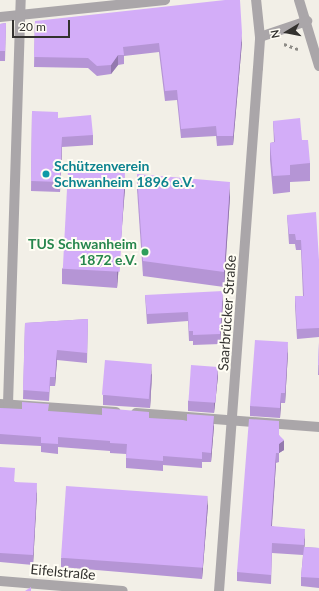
<!DOCTYPE html>
<meta charset="utf-8">
<style>
body{margin:0}
#map{position:relative;width:319px;height:591px;overflow:hidden;background:#f2efe7;font-family:Lato,sans-serif}
div>[style]{position:absolute}
.path>*{height:2.5px;margin-top:-1.25px;transform-origin:0;background:repeating-linear-gradient(90deg,#8e8c87 0 3px,transparent 0 6px)}
.street>*{height:10px;margin:-5px;padding:0 5px;transform-origin:5px;border-radius:5px;background:#aaa6a9}
.wall>*{inset:0;background:#b595d5}
.shaded-wall>*{inset:0;background:#9479ae}
.building>*{inset:0;background:#d3adf8;transform-origin:0 0}
.dots>*{width:11px;height:11px;translate:-50% -50%;box-sizing:border-box;border:2px solid #fffdf4;border-radius:50%}
span{translate:-50% -50%;white-space:nowrap;text-align:center;line-height:1.15;-webkit-text-stroke:4px #fffdf4;paint-order:stroke}
.culture-label{font-size:14px;color:#0d838f;font-weight:700}
.left{translate:0 -50%;text-align:left}
.leisure-label{font-size:14px;color:#27864d;font-weight:700}
.right{translate:-100% -50%;text-align:right}
.street-label{font-size:14px;color:#33322f}
.north{position:absolute;left:267px;top:12px;width:40px;height:40px;-webkit-text-stroke:3px #fffdf4;paint-order:stroke;rotate:260deg;font-size:11px;font-weight:700;line-height:16px;text-align:center;color:#33322f}
.north::after{content:'';display:block;margin:auto;width:14px;height:18px;background:#33322f;clip-path:polygon(50% 0,100% 100%,50% 72%,0 100%)}
.scale{position:absolute;left:12px;top:20px;width:58px;height:18px;box-sizing:border-box;border:2px solid #33322f;border-top:0;padding-left:5px;font-size:12px;line-height:14px;white-space:nowrap;color:#33322f;-webkit-text-stroke:3px #fffdf4;paint-order:stroke}
</style>
<div id="map">
<div class="path">
<i style="left:284px;top:44px;width:15px;rotate:20deg"></i>
</div>
<div class="street">
<i style="left:299px;top:0;width:69px;rotate:73.1deg"></i>
<i style="left:0;top:17px;width:166px;rotate:-5.9deg"></i>
<i style="left:260px;top:37px;width:50px;rotate:-18.8deg"></i>
<i style="left:0;top:404px;width:116px;rotate:3.9deg"></i>
<i style="left:8px;top:404px;width:404px;rotate:-88.2deg"></i>
<i style="left:136px;top:413px;width:184px;rotate:4.4deg"></i>
<i style="left:0;top:581px;width:123px;rotate:4.6deg"></i>
<i style="left:219px;top:591px;width:524px;rotate:-85.74deg"></i>
<i style="left:258px;top:68px;width:31px;rotate:-86deg"></i>
<i style="left:260px;top:37px;width:37px;rotate:-96deg"></i>
</div>
<div class="wall">
<i style="clip-path:polygon(35px 21px,242px 42px,233px 145px,217px 146px,216px 136px,181px 138px,177px 100px,165px 101px,159px 52px,124px 56px,124px 64px,118px 65px,111px 74px,97px 76px,88px 68px,34px 67px)"></i>
<i style="clip-path:polygon(6px 23px,5px 61px,0 61px,0 24px)"></i>
<i style="clip-path:polygon(32px 111px,58px 118px,93px 135px,93px 145px,62px 147px,60px 192px,31px 191px)"></i>
<i style="clip-path:polygon(273px 121px,302px 140px,310px 163px,310px 181px,290px 182px,290px 192px,273px 194px,270px 160px,270px 143px,274px 142px)"></i>
<i style="clip-path:polygon(137px 174px,230px 197px,224px 287px,143px 276px,137px 189px)"></i>
<i style="clip-path:polygon(125px 188px,117px 288px,62px 284px,62px 269px)"></i>
<i style="clip-path:polygon(287px 215px,319px 260px,319px 337px,297px 339px,295px 306px,295px 296px,303px 296px,301px 250px,296px 250px,295px 244px,289px 244px)"></i>
<i style="clip-path:polygon(145px 295px,223px 301px,220px 344px,193px 345px,193px 341px,189px 341px,188px 321px,147px 324px)"></i>
<i style="clip-path:polygon(88px 319px,87px 363px,57px 360px,55px 386px,50px 386px,49px 401px,23px 399px,25px 323px)"></i>
<i style="clip-path:polygon(319px 342px,319px 375px,318px 375px)"></i>
<i style="clip-path:polygon(288px 352px,285px 403px,281px 403px,280px 418px,250px 416px,250px 406px)"></i>
<i style="clip-path:polygon(152px 374px,150px 408px,103px 405px,103px 395px)"></i>
<i style="clip-path:polygon(218px 376px,214px 413px,188px 411px,188px 401px)"></i>
<i style="clip-path:polygon(0 408px,149px 418px,214px 426px,211px 462px,202px 462px,202px 468px,163px 465px,163px 471px,126px 468px,126px 454px,110px 453px,110px 451px,58px 447px,58px 454px,41px 452px,41px 446px,0 444px)"></i>
<i style="clip-path:polygon(279px 435px,284px 450px,279px 453px,279px 462px,276px 463px,272px 526px,305px 539px,304px 547px,319px 548px,319px 588px,301px 586px,301px 577px,303px 555px,272px 553px,271px 584px,237px 581px,237px 572px)"></i>
<i style="clip-path:polygon(0 467px,15px 482px,37px 493px,33px 565px,0 562px)"></i>
<i style="clip-path:polygon(208px 505px,202px 579px,61px 567px,61px 558px)"></i>
</div>
<div class="shaded-wall">
<i style="clip-path:polygon(242px 33px,242px 42px,233px 145px,233px 136px)"></i>
<i style="clip-path:polygon(118px 55px,118px 65px,111px 74px,111px 65px)"></i>
<i style="clip-path:polygon(62px 137px,62px 147px,60px 192px,60px 182px)"></i>
<i style="clip-path:polygon(125px 173px,125px 188px,117px 288px,117px 273px)"></i>
<i style="clip-path:polygon(230px 182px,230px 197px,224px 287px,224px 272px)"></i>
<i style="clip-path:polygon(223px 291px,223px 301px,220px 344px,220px 334px)"></i>
<i style="clip-path:polygon(288px 342px,288px 352px,285px 403px,285px 393px)"></i>
<i style="clip-path:polygon(57px 350px,57px 360px,55px 386px,55px 377px)"></i>
<i style="clip-path:polygon(152px 364px,152px 374px,150px 408px,150px 398px)"></i>
<i style="clip-path:polygon(218px 367px,218px 376px,214px 413px,214px 403px)"></i>
<i style="clip-path:polygon(281px 393px,281px 403px,280px 418px,280px 408px)"></i>
<i style="clip-path:polygon(214px 416px,214px 426px,211px 462px,211px 453px)"></i>
<i style="clip-path:polygon(284px 440px,284px 450px,279px 453px,279px 462px,279px 444px)"></i>
<i style="clip-path:polygon(276px 453px,276px 463px,271px 536px,271px 526px)"></i>
<i style="clip-path:polygon(37px 483px,37px 493px,33px 565px,33px 555px)"></i>
<i style="clip-path:polygon(208px 496px,208px 505px,202px 579px,202px 569px)"></i>
<i style="clip-path:polygon(305px 529px,305px 539px,304px 555px,304px 545px)"></i>
</div>
<div class="building">
<i style="clip-path:polygon(225px 0,240px 0,242px 33px,233px 136px,217px 136px,216px 126px,181px 129px,177px 90px,165px 91px,159px 43px,123px 47px,124px 55px,118px 55px,111px 65px,97px 66px,88px 58px,34px 57px,35px 21px)"></i>
<i style="clip-path:polygon(6px 23px,5px 51px,0 51px,0 24px)"></i>
<i style="clip-path:polygon(32px 111px,58px 112px,58px 118px,91px 115px,93px 135px,62px 137px,60px 182px,31px 181px)"></i>
<i style="clip-path:polygon(300px 118px,302px 140px,308px 140px,310px 163px,290px 165px,290px 175px,273px 176px,270px 143px,275px 142px,273px 121px)"></i>
<i style="left:68px;top:170px;width:57px;height:99px;rotate:3deg"></i>
<i style="clip-path:polygon(137px 174px,230px 182px,224px 272px,143px 261px)"></i>
<i style="clip-path:polygon(316px 212px,319px 260px,319px 328px,297px 329px,295px 296px,304px 296px,301px 240px,296px 240px,295px 234px,289px 234px,287px 215px)"></i>
<i style="clip-path:polygon(223px 291px,220px 334px,193px 335px,193px 331px,189px 331px,188px 312px,147px 314px,145px 295px)"></i>
<i style="clip-path:polygon(88px 319px,87px 353px,57px 350px,55px 377px,50px 377px,49px 392px,23px 390px,25px 323px)"></i>
<i style="clip-path:polygon(255px 340px,288px 342px,285px 393px,281px 393px,280px 408px,250px 406px)"></i>
<i style="clip-path:polygon(319px 342px,319px 365px,318px 365px)"></i>
<i style="left:105px;top:360px;width:47px;height:35px;rotate:5deg"></i>
<i style="left:191px;top:365px;width:27px;height:36px;rotate:4deg"></i>
<i style="clip-path:polygon(22px 402px,49px 404px,48px 411px,63px 412px,102px 415px,102px 408px,149px 412px,149px 418px,183px 420px,187px 421px,187px 414px,214px 416px,211px 453px,202px 452px,202px 459px,163px 456px,163px 461px,126px 458px,127px 444px,110px 443px,110px 441px,58px 437px,58px 444px,41px 443px,41px 437px,0 434px,0 408px,22px 409px)"></i>
<i style="clip-path:polygon(249px 419px,279px 421px,279px 435px,284px 440px,279px 444px,279px 453px,276px 453px,271px 526px,305px 529px,304px 545px,272px 543px,271px 575px,237px 572px)"></i>
<i style="clip-path:polygon(0 467px,15px 468px,14px 482px,37px 483px,33px 555px,0 553px)"></i>
<i style="left:66px;top:486px;width:142px;height:72px;rotate:4deg"></i>
<i style="clip-path:polygon(304px 547px,319px 548px,319px 578px,301px 577px)"></i>
<i style="clip-path:polygon(31px 587px,31px 591px,25px 591px)"></i>
</div>
<div class="dots">
<i style="left:46px;top:174px;background:#0f9aa8"></i>
<i style="left:145px;top:252px;background:#2e9e5b"></i>
</div>
<div class="culture-label">
<span class="left" style="left:54px;top:174px">Schützenverein<br>Schwanheim 1896 e.V.</span>
</div>
<div class="leisure-label">
<span class="right" style="left:137px;top:252px">TUS Schwanheim<br>1872 e.V.</span>
</div>
<div class="street-label">
<span style="left:227px;top:313px;rotate:-86deg">Saarbrücker Straße</span>
<span style="left:63px;top:572px;rotate:5deg">Eifelstraße</span>
</div>
<div class="north">N</div>
<div class="scale">20 m</div>
</div>
